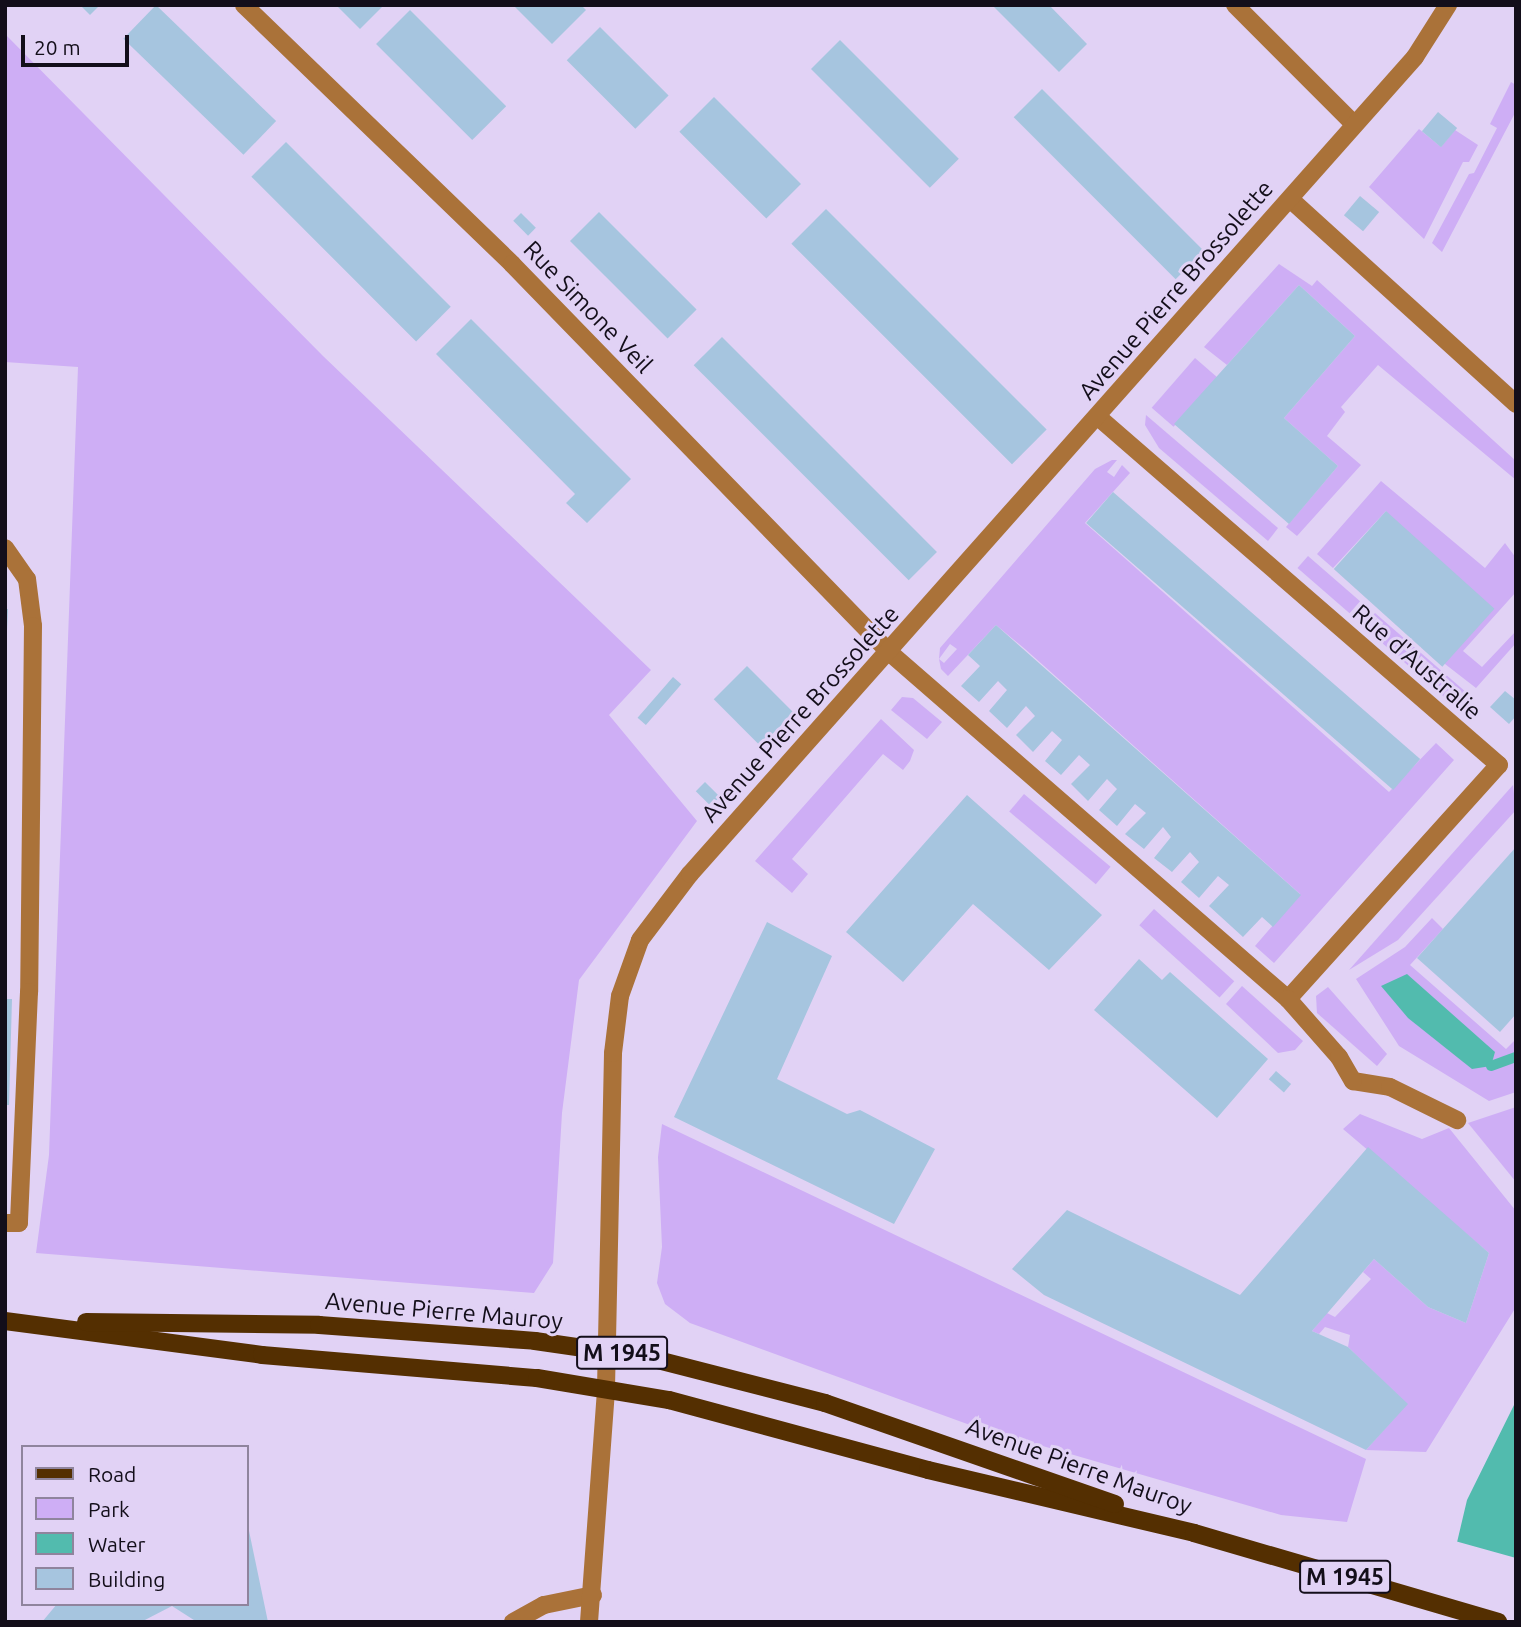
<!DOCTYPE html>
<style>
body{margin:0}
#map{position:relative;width:1521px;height:1627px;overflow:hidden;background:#e1d2f5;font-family:Ubuntu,sans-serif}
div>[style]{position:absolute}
.green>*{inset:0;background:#ceaef5;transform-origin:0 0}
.water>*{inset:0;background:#52bbae}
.pier>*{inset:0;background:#e1d2f5}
.stream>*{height:10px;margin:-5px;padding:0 5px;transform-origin:5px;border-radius:5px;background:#52bbae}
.building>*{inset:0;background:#a6c5df;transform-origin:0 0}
.service>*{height:18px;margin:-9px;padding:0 9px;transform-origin:9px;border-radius:9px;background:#aa7239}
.minor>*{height:18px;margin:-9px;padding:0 9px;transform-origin:9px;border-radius:9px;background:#aa7239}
.tertiary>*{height:18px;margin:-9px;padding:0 9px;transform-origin:9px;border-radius:9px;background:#aa7239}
.primary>*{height:18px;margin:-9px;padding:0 9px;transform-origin:9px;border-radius:9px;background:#542f01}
span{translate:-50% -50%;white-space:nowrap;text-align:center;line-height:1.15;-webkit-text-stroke:6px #e1d2f5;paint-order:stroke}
.shield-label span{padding:2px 5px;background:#e1d2f5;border:2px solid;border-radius:5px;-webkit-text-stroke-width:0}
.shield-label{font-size:23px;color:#130e1a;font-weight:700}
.street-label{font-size:24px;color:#130e1a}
.frame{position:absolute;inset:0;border:7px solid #130e1a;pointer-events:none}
.legend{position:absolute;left:21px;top:1445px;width:228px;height:161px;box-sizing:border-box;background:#e1d2f5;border:2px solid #8f849d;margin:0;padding:9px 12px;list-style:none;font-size:21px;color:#130e1a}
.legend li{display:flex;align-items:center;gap:14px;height:35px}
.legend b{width:35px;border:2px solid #8f849d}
.scale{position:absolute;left:21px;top:35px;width:108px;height:32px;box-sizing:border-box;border:4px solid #130e1a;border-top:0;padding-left:9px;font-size:21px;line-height:24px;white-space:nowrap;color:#130e1a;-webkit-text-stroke:5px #e1d2f5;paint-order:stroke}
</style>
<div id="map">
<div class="green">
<i style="clip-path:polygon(5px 34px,323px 356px,651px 670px,609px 715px,697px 821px,579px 980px,562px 1113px,553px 1263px,534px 1293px,36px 1253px,49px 1155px,78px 367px,5px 362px)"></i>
<i style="clip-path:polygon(1511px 82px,1516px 85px,1516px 111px,1442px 252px,1432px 243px,1469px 174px,1474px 173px,1497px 128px,1490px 124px)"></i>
<i style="clip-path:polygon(1419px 129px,1441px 147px,1455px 130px,1478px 145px,1469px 162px,1463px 162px,1424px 239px,1369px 187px)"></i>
<i style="clip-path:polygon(1279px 264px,1312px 286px,1317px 280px,1516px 461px,1516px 480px,1378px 365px,1341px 407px,1345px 412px,1327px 436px,1361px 465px,1297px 536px,1286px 527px,1338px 466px,1284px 418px,1355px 336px,1299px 285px,1227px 365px,1204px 347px)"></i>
<i style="left:1195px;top:358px;width:29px;height:66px;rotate:41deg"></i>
<i style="clip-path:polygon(1146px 415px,1278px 528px,1268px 541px,1159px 448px,1145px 425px)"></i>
<i style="clip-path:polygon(1112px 460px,1117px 460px,1107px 472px,1114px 477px,1122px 465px,1130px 473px,1085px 523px,1389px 792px,1436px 743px,1454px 760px,1274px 963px,1255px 946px,1300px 894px,1025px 649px,996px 625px,948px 676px,941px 669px,939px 659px,944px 663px,957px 649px,950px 644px,939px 659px,940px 648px,1095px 469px)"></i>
<i style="clip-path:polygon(1381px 481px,1485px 568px,1505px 543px,1516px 558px,1516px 592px,1463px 651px,1482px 667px,1516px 631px,1516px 643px,1476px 688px,1445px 664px,1386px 511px,1333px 568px,1317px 554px)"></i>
<i style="left:1308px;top:556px;width:69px;height:16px;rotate:41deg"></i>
<i style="left:1375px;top:613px;width:123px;height:18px;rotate:41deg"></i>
<i style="clip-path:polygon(902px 697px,913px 698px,942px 722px,927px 739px,891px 710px)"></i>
<i style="clip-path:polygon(881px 719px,914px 750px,910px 761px,903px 770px,883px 754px,792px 859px,808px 874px,792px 893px,755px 861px)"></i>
<i style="clip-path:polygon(1513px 785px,1516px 810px,1398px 940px,1349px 970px)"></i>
<i style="left:1024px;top:794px;width:113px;height:23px;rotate:40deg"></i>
<i style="left:1154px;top:909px;width:108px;height:22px;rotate:42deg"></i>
<i style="clip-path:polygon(1432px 918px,1443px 929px,1410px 965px,1506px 1049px,1516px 1039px,1516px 1092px,1489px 1101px,1399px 1046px,1356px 979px,1405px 947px)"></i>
<i style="clip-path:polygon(1242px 986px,1303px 1041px,1295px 1050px,1278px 1053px,1226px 1004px)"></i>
<i style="clip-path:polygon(1328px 987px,1387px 1054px,1377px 1066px,1317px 1013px,1316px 996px)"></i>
<i style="clip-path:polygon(1516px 1107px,1516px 1182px,1468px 1123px)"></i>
<i style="clip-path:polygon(1360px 1114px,1422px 1139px,1449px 1128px,1516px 1211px,1516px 1307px,1426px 1452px,1366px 1450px,1407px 1404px,1348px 1347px,1350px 1335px,1325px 1327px,1319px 1334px,1312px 1331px,1327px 1313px,1335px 1317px,1371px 1279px,1363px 1272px,1374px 1259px,1428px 1307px,1466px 1323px,1489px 1253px,1343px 1129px)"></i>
<i style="clip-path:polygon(662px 1124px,1366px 1459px,1347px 1522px,1281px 1515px,970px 1425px,690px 1323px,665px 1304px,657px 1283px,662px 1247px,658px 1157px)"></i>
</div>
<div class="water">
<i style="clip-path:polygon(1407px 974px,1495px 1052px,1491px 1066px,1472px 1069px,1408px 1018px,1381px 986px)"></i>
<i style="clip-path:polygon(1516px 1401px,1516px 1622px,1382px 1622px,1446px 1589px,1467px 1500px)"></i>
</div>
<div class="pier">
<i style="clip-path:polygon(1455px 1541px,1516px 1558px,1516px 1622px,1379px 1622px,1399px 1576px,1444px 1585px)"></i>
</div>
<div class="stream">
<i style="left:1491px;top:1066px;width:27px;rotate:-20deg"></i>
</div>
<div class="building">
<i style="clip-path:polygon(80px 5px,100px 5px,90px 15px)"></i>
<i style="left:156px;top:5px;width:167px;height:47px;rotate:44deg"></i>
<i style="clip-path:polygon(336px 5px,384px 5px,360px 29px)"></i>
<i style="clip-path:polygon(513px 5px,581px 5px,586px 10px,552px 44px)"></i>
<i style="clip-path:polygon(992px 5px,1049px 5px,1087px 44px,1059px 72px)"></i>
<i style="left:410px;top:10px;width:136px;height:48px;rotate:45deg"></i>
<i style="left:600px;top:27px;width:97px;height:47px;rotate:45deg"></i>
<i style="left:840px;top:40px;width:168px;height:41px;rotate:45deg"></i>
<i style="left:1042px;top:89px;width:229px;height:40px;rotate:45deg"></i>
<i style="left:714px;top:97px;width:123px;height:49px;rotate:45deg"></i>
<i style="left:1438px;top:112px;width:25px;height:25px;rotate:40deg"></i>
<i style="left:286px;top:142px;width:233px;height:49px;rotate:45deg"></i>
<i style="left:1360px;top:196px;width:25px;height:25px;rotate:40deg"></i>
<i style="left:826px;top:209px;width:312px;height:49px;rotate:45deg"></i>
<i style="left:599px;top:212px;width:138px;height:41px;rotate:45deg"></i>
<i style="left:521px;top:213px;width:21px;height:11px;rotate:45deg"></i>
<i style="clip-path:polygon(1299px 285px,1355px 336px,1284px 418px,1338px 466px,1289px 524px,1174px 424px)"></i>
<i style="clip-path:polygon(471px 319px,631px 479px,587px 523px,566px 503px,575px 494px,436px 354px)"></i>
<i style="left:722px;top:337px;width:304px;height:40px;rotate:45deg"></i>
<i style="left:1113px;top:492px;width:407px;height:41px;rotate:41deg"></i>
<i style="left:1386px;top:511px;width:146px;height:78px;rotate:42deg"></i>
<i style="clip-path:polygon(5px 609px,8px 609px,7px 630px,5px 630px)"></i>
<i style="clip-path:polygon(996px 625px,1301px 895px,1273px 927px,1262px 917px,1243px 937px,1209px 906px,1229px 885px,1218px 876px,1199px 898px,1181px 882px,1199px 862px,1190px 852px,1172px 872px,1154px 858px,1171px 837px,1163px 827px,1144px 849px,1125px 834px,1146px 813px,1135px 804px,1117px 826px,1099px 810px,1117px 789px,1107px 779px,1088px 801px,1071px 784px,1090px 765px,1079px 755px,1061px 775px,1045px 761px,1062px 740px,1052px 731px,1033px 752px,1016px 735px,1035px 716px,1026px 706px,1007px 728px,989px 711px,1007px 690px,998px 681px,979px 702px,961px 686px,980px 666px,968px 655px)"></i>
<i style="left:747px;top:666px;width:66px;height:47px;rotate:45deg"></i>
<i style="left:673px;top:677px;width:11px;height:54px;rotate:41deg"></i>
<i style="clip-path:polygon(1505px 691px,1516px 700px,1516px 716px,1509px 724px,1490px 707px)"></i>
<i style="left:705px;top:782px;width:21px;height:13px;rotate:45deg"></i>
<i style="clip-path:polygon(967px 795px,1102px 915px,1049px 970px,973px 904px,903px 982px,846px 932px)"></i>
<i style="clip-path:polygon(1516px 847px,1516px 1014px,1500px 1032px,1417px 958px)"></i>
<i style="clip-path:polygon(767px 922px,832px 956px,777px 1079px,847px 1114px,860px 1110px,935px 1149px,894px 1224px,674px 1117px)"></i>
<i style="clip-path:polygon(1139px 959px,1162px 980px,1170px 972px,1268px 1059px,1217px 1118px,1094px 1010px)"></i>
<i style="clip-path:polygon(5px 999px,12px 999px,9px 1105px,5px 1105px)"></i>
<i style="left:1276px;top:1071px;width:20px;height:11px;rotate:41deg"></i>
<i style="clip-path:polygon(1368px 1147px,1489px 1253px,1466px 1323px,1428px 1307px,1374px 1259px,1312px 1331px,1348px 1347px,1408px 1404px,1366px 1450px,1044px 1295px,1012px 1269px,1067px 1210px,1240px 1295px)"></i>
<i style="clip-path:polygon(248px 1526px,268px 1622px,197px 1622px,172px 1606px,141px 1622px,42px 1622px,57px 1604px,247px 1604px)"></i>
</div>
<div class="service">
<i style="left:1235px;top:5px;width:168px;rotate:45deg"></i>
<i style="left:1290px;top:199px;width:305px;rotate:42.2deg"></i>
<i style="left:5px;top:548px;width:38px;rotate:55deg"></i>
<i style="left:27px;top:579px;width:47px;rotate:82.7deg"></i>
<i style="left:33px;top:626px;width:366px;rotate:90.6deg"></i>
<i style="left:29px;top:992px;width:231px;rotate:92.5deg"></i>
<i style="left:19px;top:1223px;width:14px;rotate:180deg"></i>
<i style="left:1353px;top:1081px;width:37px;rotate:9deg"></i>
<i style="left:1390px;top:1087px;width:75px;rotate:26.2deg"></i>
<i style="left:513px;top:1622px;width:35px;rotate:-29deg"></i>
<i style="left:544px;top:1605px;width:50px;rotate:-11.5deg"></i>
</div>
<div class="minor">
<i style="left:244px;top:5px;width:373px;rotate:44deg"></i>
<i style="left:512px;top:264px;width:541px;rotate:45.82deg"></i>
<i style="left:889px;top:652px;width:529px;rotate:41.01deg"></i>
<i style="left:1288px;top:999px;width:315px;rotate:-48deg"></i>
<i style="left:1499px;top:765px;width:532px;rotate:-139.04deg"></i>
<i style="left:1288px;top:999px;width:77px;rotate:48.7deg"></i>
<i style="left:1339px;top:1057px;width:28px;rotate:60deg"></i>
</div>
<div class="tertiary">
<i style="left:589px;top:1622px;width:235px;rotate:-85.8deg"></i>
<i style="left:606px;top:1388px;width:335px;rotate:-88.8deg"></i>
<i style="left:613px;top:1053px;width:57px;rotate:-83deg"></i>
<i style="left:620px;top:996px;width:59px;rotate:-70.3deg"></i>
<i style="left:640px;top:940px;width:83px;rotate:-52.9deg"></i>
<i style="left:690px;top:874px;width:1092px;rotate:-48.41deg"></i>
<i style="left:1415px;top:57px;width:62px;rotate:-57.6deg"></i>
</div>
<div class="primary">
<i style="left:5px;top:1321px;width:259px;rotate:7.5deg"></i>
<i style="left:262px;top:1355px;width:276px;rotate:4.8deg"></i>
<i style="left:537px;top:1378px;width:134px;rotate:9.5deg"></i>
<i style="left:669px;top:1400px;width:268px;rotate:15.1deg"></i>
<i style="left:928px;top:1470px;width:273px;rotate:13.3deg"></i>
<i style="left:1194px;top:1533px;width:317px;rotate:16.3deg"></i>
<i style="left:86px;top:1322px;width:233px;rotate:0.7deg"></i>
<i style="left:319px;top:1325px;width:217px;rotate:4.2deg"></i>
<i style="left:535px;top:1341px;width:112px;rotate:8.2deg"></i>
<i style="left:646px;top:1357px;width:185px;rotate:14.4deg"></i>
<i style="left:825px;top:1403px;width:307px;rotate:19.2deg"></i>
</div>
<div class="shield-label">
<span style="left:622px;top:1353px">M 1945</span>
<span style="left:1345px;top:1577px">M 1945</span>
</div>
<div class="street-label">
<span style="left:1176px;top:290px;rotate:-49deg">Avenue Pierre Brossolette</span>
<span style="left:588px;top:307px;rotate:46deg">Rue Simone Veil</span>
<span style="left:1417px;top:662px;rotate:41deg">Rue d'Australie</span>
<span style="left:800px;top:714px;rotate:-48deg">Avenue Pierre Brossolette</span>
<span style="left:444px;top:1311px;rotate:5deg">Avenue Pierre Mauroy</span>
<span style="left:1079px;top:1466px;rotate:20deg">Avenue Pierre Mauroy</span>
</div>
<div class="frame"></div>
<ul class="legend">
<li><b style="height:9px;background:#542f01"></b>Road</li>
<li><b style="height:19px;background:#ceaef5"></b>Park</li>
<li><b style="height:19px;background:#52bbae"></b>Water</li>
<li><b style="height:19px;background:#a6c5df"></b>Building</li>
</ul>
<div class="scale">20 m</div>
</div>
